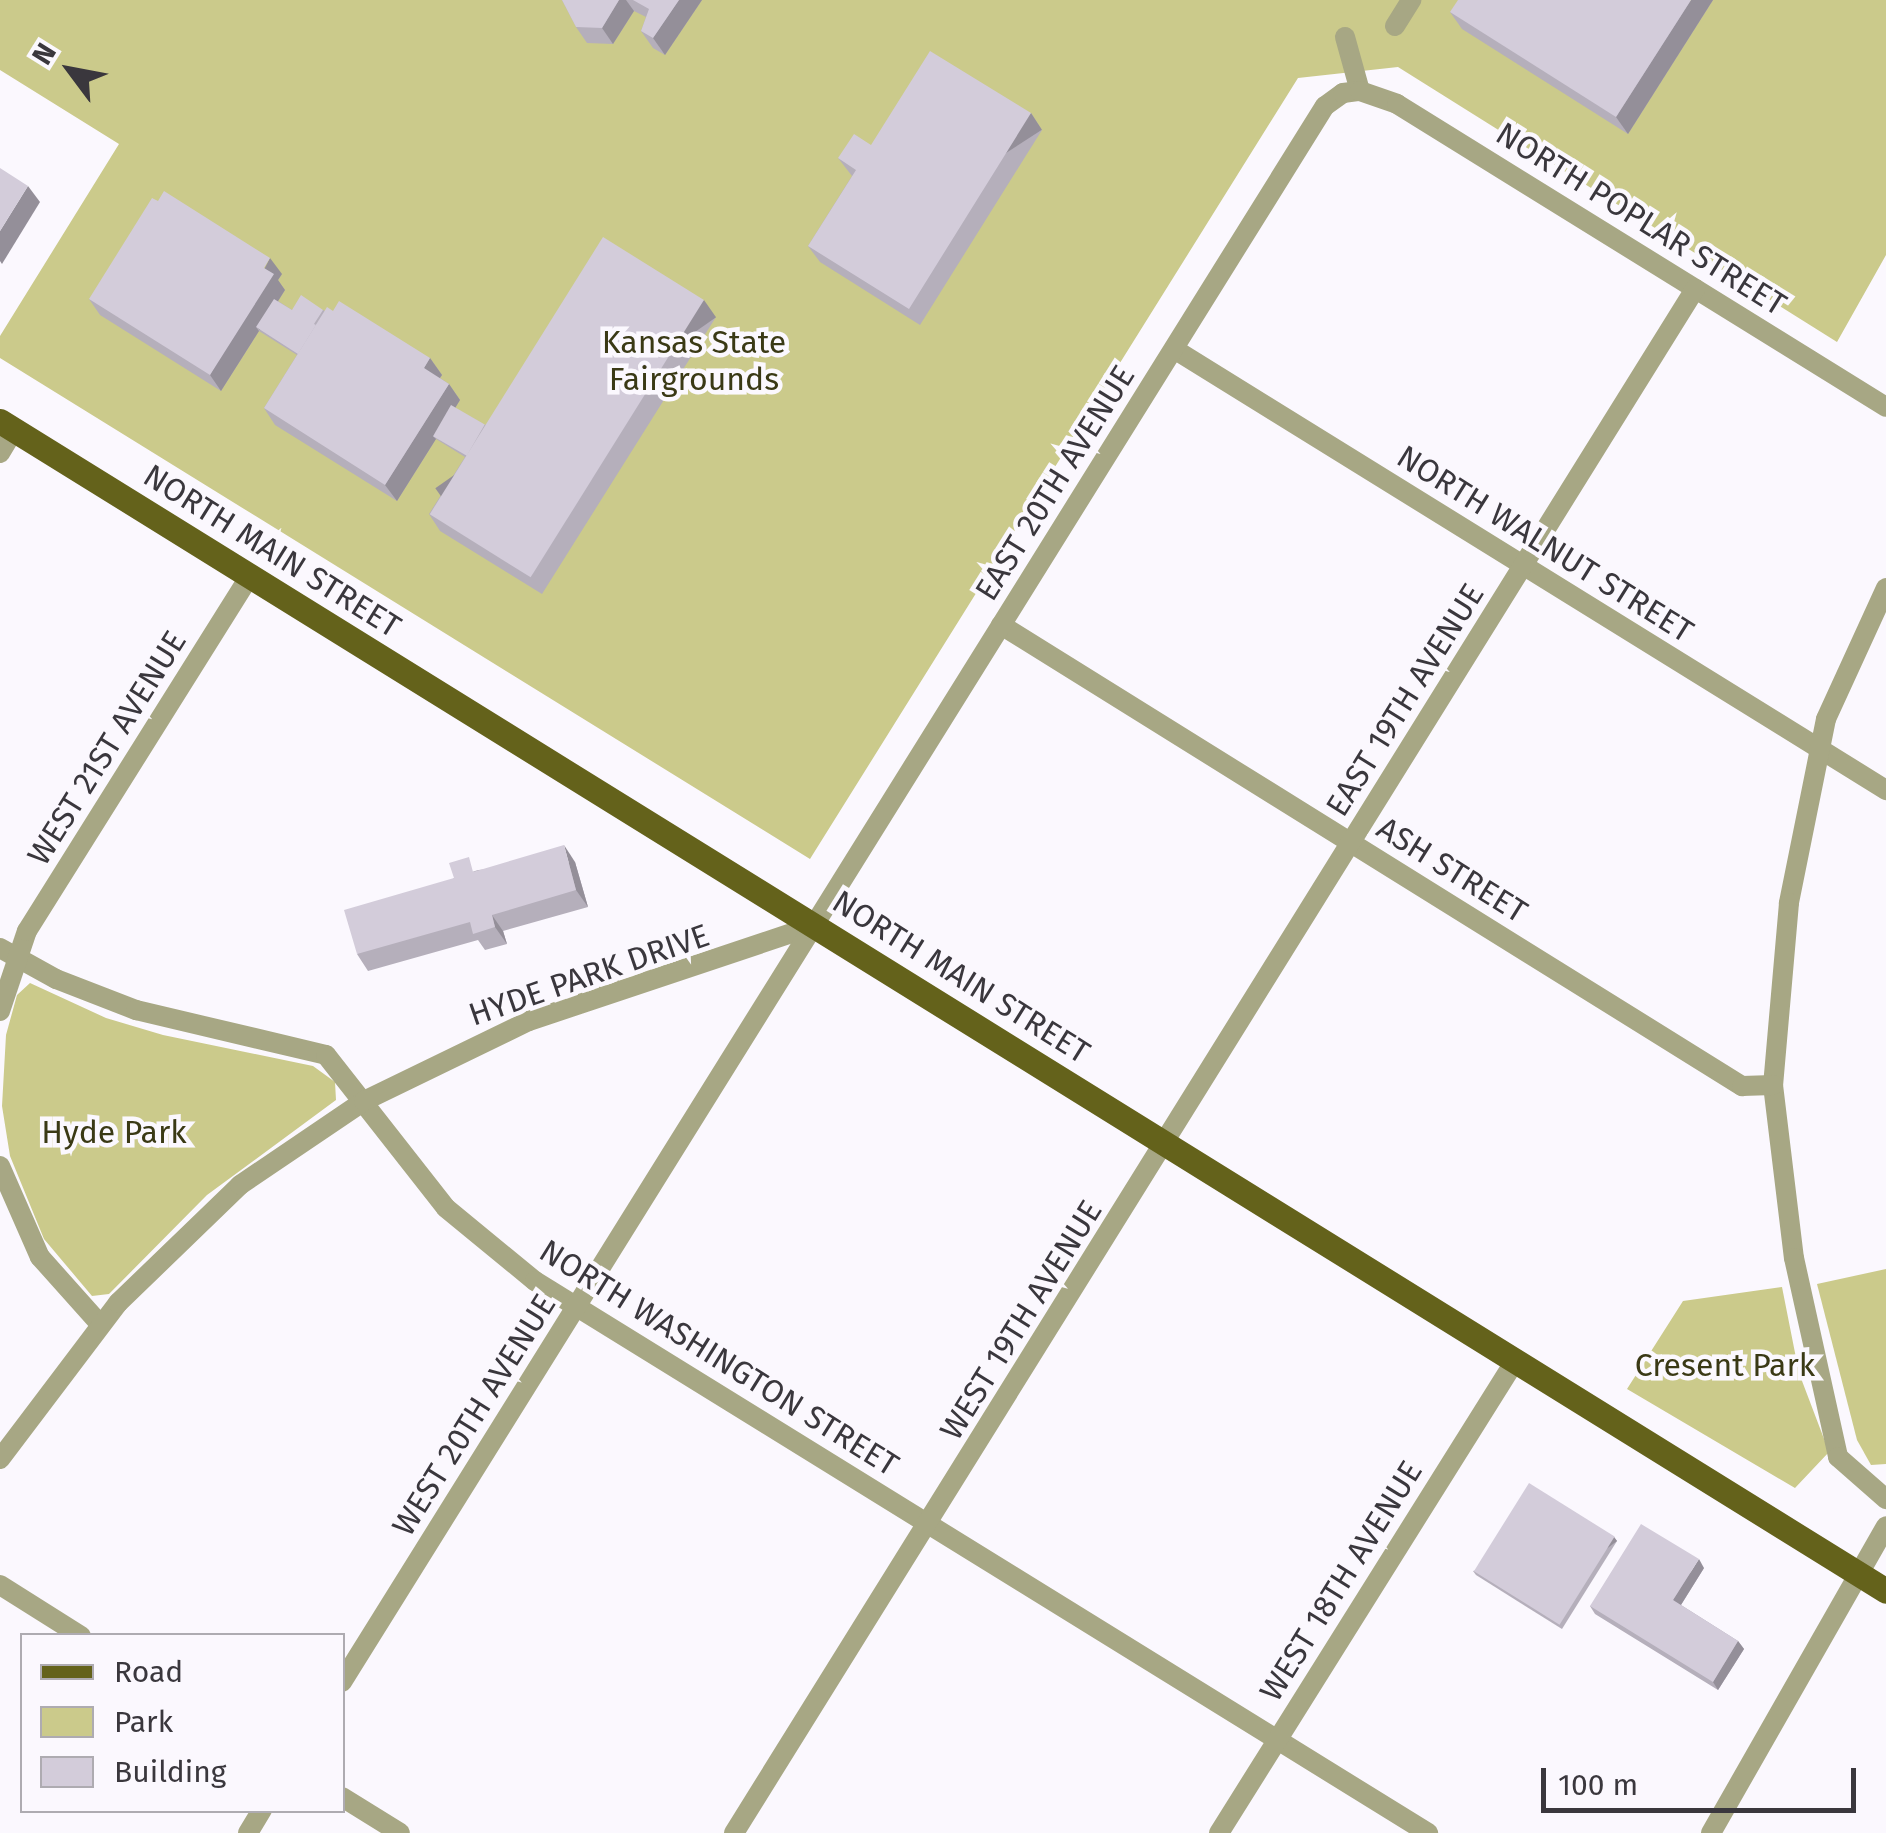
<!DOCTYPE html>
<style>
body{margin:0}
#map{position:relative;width:1886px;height:1833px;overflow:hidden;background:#fbf8fe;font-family:"Fira Sans",sans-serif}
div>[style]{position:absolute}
.green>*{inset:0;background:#cbca8b}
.minor>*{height:20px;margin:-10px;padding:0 10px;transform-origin:10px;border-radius:10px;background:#a7a784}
.major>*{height:25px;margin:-12.5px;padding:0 12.5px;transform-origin:12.5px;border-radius:12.5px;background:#64621b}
.wall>*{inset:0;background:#b5afbb}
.shaded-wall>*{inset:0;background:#948f99;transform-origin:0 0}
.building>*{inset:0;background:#d3ccda;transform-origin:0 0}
span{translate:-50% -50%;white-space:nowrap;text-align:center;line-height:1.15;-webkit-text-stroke:9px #fbf8fe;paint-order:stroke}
.street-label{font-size:32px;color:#3a373d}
.park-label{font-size:32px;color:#3a3915}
.legend{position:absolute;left:20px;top:1633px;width:325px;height:180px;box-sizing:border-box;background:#fbf8fe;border:2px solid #aeabb1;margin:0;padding:12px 18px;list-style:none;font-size:30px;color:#3a373d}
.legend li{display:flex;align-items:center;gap:20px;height:50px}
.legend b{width:50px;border:2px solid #aeabb1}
.north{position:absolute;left:20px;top:20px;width:100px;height:100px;-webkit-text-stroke:8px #fbf8fe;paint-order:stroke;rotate:302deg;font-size:28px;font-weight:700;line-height:40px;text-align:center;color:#3a373d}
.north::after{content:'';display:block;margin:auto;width:35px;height:45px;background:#3a373d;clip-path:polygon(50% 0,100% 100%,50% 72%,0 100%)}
.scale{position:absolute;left:1541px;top:1768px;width:315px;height:45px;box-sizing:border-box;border:5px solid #3a373d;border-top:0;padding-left:12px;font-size:30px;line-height:35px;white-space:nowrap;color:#3a373d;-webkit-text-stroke:8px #fbf8fe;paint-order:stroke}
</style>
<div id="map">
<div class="green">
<i style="clip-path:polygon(0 0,1886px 0,1886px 255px,1837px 342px,1398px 67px,1298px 78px,810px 859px,0 358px,0 336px,119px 144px,0 70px)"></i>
<i style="clip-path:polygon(30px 983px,106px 1018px,163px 1035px,313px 1066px,335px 1082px,336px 1100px,207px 1195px,109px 1294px,92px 1296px,44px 1239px,10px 1156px,2px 1106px,6px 1035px,17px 995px)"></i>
<i style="clip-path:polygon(1886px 1269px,1886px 1464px,1871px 1465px,1857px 1440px,1817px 1284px)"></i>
<i style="clip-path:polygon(1782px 1287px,1799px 1373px,1829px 1452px,1795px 1488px,1627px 1389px,1683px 1301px)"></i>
</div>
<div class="minor">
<i style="left:1395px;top:26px;width:31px;rotate:-58deg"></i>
<i style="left:1345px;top:37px;width:56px;rotate:74.5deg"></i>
<i style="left:1174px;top:349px;width:838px;rotate:31.77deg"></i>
<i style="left:0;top:453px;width:27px;rotate:-59deg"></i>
<i style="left:1886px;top:588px;width:144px;rotate:114.6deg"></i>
<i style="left:1826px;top:719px;width:188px;rotate:101.4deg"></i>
<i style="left:1789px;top:903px;width:183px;rotate:95deg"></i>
<i style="left:1773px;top:1085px;width:174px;rotate:83.1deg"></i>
<i style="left:1794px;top:1258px;width:204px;rotate:77.5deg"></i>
<i style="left:1838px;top:1457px;width:64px;rotate:41.2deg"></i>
<i style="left:1001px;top:625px;width:873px;rotate:31.89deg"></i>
<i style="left:1742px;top:1086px;width:31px;rotate:-2deg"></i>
<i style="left:0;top:948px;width:64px;rotate:29deg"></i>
<i style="left:56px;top:979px;width:86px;rotate:21.2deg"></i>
<i style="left:136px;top:1010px;width:195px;rotate:13.3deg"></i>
<i style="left:326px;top:1055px;width:194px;rotate:51.9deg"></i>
<i style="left:446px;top:1208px;width:115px;rotate:39.4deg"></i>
<i style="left:535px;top:1281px;width:1050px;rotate:31.72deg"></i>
<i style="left:0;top:1011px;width:84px;rotate:-71.4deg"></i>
<i style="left:27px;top:931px;width:420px;rotate:-57.9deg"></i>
<i style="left:0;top:1166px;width:99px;rotate:66.3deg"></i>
<i style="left:40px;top:1257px;width:90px;rotate:48.2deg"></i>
<i style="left:0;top:1459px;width:196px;rotate:-52.9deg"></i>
<i style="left:118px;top:1303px;width:170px;rotate:-44deg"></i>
<i style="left:240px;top:1185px;width:150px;rotate:-34.1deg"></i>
<i style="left:364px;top:1101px;width:183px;rotate:-25.9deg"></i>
<i style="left:529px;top:1021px;width:303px;rotate:-18.5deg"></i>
<i style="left:0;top:1585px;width:96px;rotate:32.2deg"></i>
<i style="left:342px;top:1682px;width:1857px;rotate:-58.05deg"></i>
<i style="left:1325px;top:106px;width:22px;rotate:-36deg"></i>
<i style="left:1343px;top:93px;width:17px;rotate:-7deg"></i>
<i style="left:1360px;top:91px;width:39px;rotate:19deg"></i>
<i style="left:1397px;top:104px;width:575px;rotate:31.78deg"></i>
<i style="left:342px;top:1797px;width:68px;rotate:31.8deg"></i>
<i style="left:248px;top:1833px;width:27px;rotate:-59deg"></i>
<i style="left:734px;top:1833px;width:1819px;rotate:-58.1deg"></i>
<i style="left:1219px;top:1833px;width:557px;rotate:-57.91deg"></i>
<i style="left:1711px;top:1833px;width:353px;rotate:-60.3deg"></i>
</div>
<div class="major">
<i style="left:0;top:421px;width:2219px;rotate:31.81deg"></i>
</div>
<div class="wall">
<i style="clip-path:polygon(562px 0,702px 0,665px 55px,653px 48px,641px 31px,646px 17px,634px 11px,613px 44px,587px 43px,576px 27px)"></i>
<i style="clip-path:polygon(1713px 0,1628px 134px,1462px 29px,1450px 12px)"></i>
<i style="clip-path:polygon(1031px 113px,1042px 130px,920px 325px,820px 262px,808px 246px,852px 176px,838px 158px,871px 145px)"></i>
<i style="clip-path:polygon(282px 274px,278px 280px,285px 290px,278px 301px,292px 310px,323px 310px,430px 358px,442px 375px,440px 378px,449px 384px,460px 400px,455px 408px,485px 425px,716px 317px,542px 594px,440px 531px,429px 514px,465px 457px,436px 439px,397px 501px,275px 425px,264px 408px,297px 355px,259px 331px,221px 391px,100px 315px,89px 299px)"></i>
<i style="clip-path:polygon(575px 862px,588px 907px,503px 931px,507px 944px,485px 950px,478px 940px,368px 971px,357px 954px,454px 878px,478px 870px)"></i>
<i style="clip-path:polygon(1614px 1537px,1617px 1541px,1562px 1629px,1476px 1575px,1473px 1571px)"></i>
<i style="clip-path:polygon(1704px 1568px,1681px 1605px,1738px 1641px,1744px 1649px,1718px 1690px,1595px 1614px,1590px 1606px)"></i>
</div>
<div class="shaded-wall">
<i style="clip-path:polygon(619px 0,626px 0,634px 11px,613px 44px,602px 28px)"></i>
<i style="clip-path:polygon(679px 0,702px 0,665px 55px,653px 38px)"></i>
<i style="clip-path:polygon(1691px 0,1713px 0,1628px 134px,1616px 117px)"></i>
<i style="left:1031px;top:113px;width:20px;height:231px;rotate:57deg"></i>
<i style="clip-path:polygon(28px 186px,40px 202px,2px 264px,0 261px,0 231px)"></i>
<i style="clip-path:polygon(270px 258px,282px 274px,278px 280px,285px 290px,260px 330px,256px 327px,259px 331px,221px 391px,210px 375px)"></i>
<i style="left:704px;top:300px;width:21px;height:328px;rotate:55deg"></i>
<i style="clip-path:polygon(430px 358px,442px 375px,435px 385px,424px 368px)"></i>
<i style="clip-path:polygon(449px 384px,460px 400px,437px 438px,433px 436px,436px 439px,397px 501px,385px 485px)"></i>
<i style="clip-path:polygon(564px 845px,575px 862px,588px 907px,576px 890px)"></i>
<i style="clip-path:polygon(492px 915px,503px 931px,507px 944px,495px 927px)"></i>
<i style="left:1614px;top:1537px;width:5px;height:104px;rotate:53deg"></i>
<i style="clip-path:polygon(1699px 1559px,1704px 1568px,1679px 1608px,1673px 1600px)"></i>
<i style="clip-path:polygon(1738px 1641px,1744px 1649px,1718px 1690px,1713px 1682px)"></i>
</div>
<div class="building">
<i style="clip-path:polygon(562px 0,619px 0,602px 28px,576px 27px)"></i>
<i style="clip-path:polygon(633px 0,679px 0,653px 38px,641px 31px,649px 9px)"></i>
<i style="clip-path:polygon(1458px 0,1691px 0,1616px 117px,1450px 12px)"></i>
<i style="clip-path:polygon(930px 51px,1031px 113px,909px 309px,808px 246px,856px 170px,838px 158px,854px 134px,871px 145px)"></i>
<i style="clip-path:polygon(0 168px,28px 186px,0 231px)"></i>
<i style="clip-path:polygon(164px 191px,270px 258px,264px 268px,274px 274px,210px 375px,89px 299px,152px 198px,158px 201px)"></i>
<i style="left:603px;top:237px;width:119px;height:327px;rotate:32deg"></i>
<i style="clip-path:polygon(301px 295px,323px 310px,314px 324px,316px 325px,298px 354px,256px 327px,274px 299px,292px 310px)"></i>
<i style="clip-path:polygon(339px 301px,430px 358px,424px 368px,449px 384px,385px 485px,264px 408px,327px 307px,333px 311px)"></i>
<i style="left:451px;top:405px;width:39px;height:36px;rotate:30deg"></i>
<i style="clip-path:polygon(564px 845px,576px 890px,492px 915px,495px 927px,473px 934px,470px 922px,357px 954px,344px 910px,454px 878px,449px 863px,469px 857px,473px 872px)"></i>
<i style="left:1529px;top:1483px;width:101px;height:104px;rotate:32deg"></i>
<i style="clip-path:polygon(1641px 1524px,1699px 1559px,1673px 1600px,1738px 1641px,1713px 1682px,1590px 1606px)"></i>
</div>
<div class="street-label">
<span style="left:1641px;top:219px;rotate:32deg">NORTH POPLAR STREET</span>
<span style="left:1055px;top:483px;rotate:-58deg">EAST 20TH AVENUE</span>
<span style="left:1545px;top:544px;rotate:32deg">NORTH WALNUT STREET</span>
<span style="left:272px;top:551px;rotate:32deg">NORTH MAIN STREET</span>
<span style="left:1405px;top:700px;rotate:-58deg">EAST 19TH AVENUE</span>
<span style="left:107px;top:748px;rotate:-58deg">WEST 21ST AVENUE</span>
<span style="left:1452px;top:870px;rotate:32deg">ASH STREET</span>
<span style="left:589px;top:975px;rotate:-19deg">HYDE PARK DRIVE</span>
<span style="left:961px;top:977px;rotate:32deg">NORTH MAIN STREET</span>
<span style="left:1021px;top:1320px;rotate:-58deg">WEST 19TH AVENUE</span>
<span style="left:719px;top:1358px;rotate:32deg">NORTH WASHINGTON STREET</span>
<span style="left:474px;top:1415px;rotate:-58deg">WEST 20TH AVENUE</span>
<span style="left:1341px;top:1581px;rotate:-58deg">WEST 18TH AVENUE</span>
</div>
<div class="park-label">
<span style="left:694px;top:361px">Kansas State<br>Fairgrounds</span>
<span style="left:114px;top:1132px">Hyde Park</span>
<span style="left:1725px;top:1365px">Cresent Park</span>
</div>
<ul class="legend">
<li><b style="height:12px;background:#64621b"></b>Road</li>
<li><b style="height:28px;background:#cbca8b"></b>Park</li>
<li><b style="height:28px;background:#d3ccda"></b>Building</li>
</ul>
<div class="north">N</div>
<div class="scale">100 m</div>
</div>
